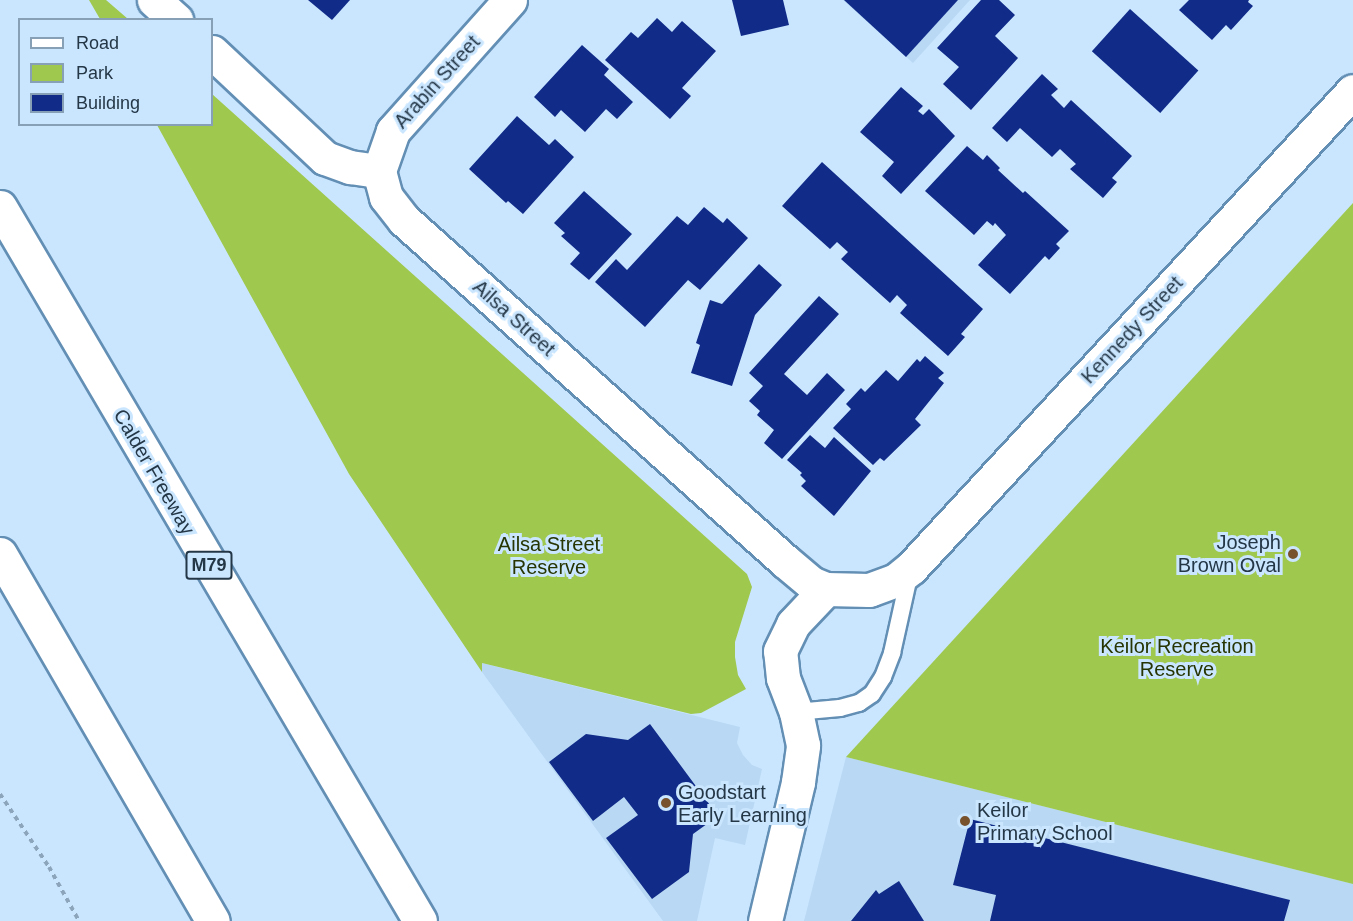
<!DOCTYPE html>
<style>
body{margin:0}
#map{position:relative;width:1353px;height:921px;overflow:hidden;background:#cae6ff;font-family:Helvetica,sans-serif}
div>[style]{position:absolute}
.built>*{inset:0;background:#b9d8f3}
.green>*{inset:0;background:#9fc84e}
.building>*{inset:0;background:#102b88;transform-origin:0 0}
.path>*{height:4px;margin-top:-2px;transform-origin:0;background:repeating-linear-gradient(90deg,#8da5bb 0 4.5px,transparent 0 9px)}
.roads{filter:drop-shadow(2px 0 #638fb5) drop-shadow(-2px 0 #638fb5) drop-shadow(0 2px #638fb5) drop-shadow(0 -2px #638fb5)}
.lane>*{height:16px;margin:-8px;padding:0 8px;transform-origin:8px;border-radius:8px;background:#fff}
.street>*{height:33px;margin:-16.5px;padding:0 16.5px;transform-origin:16.5px;border-radius:16.5px;background:#fff}
.highway>*{height:33px;margin:-16.5px;padding:0 16.5px;transform-origin:16.5px;border-radius:16.5px;background:#fff}
.dots>*{width:16px;height:16px;translate:-50% -50%;box-sizing:border-box;border:3px solid #cae6ff;border-radius:50%}
span{translate:-50% -50%;white-space:nowrap;text-align:center;line-height:1.15;-webkit-text-stroke:6px #cae6ff;paint-order:stroke}
.shield-label span{padding:2px 4px;background:#cae6ff;border:2px solid;border-radius:4px;-webkit-text-stroke-width:0}
.shield-label{font-size:18px;color:#243747;font-weight:700}
.street-label{font-size:20px;color:#243747}
.poi-label{font-size:20px;color:#243747}
.right{translate:-100% -50%;text-align:right}
.left{translate:0 -50%;text-align:left}
.park-label{font-size:20px;color:#263502}
.legend{position:absolute;left:18px;top:18px;width:195px;height:108px;box-sizing:border-box;background:#cae6ff;border:2px solid #88a0b5;margin:0;padding:8px 10px;list-style:none;font-size:18px;color:#243747}
.legend li{display:flex;align-items:center;gap:12px;height:30px}
.legend b{width:30px;border:2px solid #88a0b5}
</style>
<div id="map">
<div class="built">
<i style="clip-path:polygon(843px 0,970px 0,913px 63px)"></i>
<i style="clip-path:polygon(482px 663px,740px 727px,737px 743px,743px 755px,752px 765px,762px 769px,745px 845px,715px 838px,697px 921px,663px 921px,482px 672px)"></i>
<i style="clip-path:polygon(846px 757px,1353px 884px,1353px 921px,804px 921px)"></i>
</div>
<div class="green">
<i style="clip-path:polygon(89px 0,106px 0,128px 19px,100px 19px)"></i>
<i style="clip-path:polygon(212px 94px,747px 574px,752px 587px,735px 642px,735px 657px,738px 675px,746px 689px,701px 713px,691px 714px,482px 663px,482px 672px,349px 474px,157px 125px,212px 124px)"></i>
<i style="clip-path:polygon(1353px 203px,1353px 884px,846px 757px)"></i>
</div>
<div class="building">
<i style="clip-path:polygon(308px 0,350px 0,332px 20px)"></i>
<i style="clip-path:polygon(732px 0,783px 0,789px 25px,741px 36px)"></i>
<i style="clip-path:polygon(844px 0,958px 0,906px 57px)"></i>
<i style="clip-path:polygon(981px 0,999px 0,1015px 15px,995px 36px,1018px 58px,971px 110px,943px 84px,959px 67px,937px 48px)"></i>
<i style="clip-path:polygon(1189px 0,1249px 0,1248px 2px,1253px 6px,1231px 30px,1226px 25px,1212px 40px,1179px 10px)"></i>
<i style="left:1130px;top:9px;width:92px;height:57px;rotate:42deg"></i>
<i style="clip-path:polygon(657px 18px,672px 32px,682px 21px,716px 51px,682px 88px,691px 96px,670px 119px,605px 60px,631px 32px,638px 38px)"></i>
<i style="clip-path:polygon(582px 45px,609px 69px,604px 75px,633px 102px,617px 119px,606px 109px,585px 132px,561px 110px,555px 117px,534px 97px)"></i>
<i style="clip-path:polygon(1042px 74px,1058px 89px,1051px 95px,1064px 108px,1071px 100px,1132px 156px,1112px 178px,1117px 182px,1103px 198px,1070px 169px,1076px 164px,1060px 149px,1052px 157px,1020px 128px,1007px 142px,992px 128px)"></i>
<i style="clip-path:polygon(901px 87px,923px 106px,918px 111px,923px 115px,929px 109px,955px 136px,901px 194px,882px 176px,894px 162px,860px 132px)"></i>
<i style="clip-path:polygon(517px 116px,549px 145px,555px 139px,574px 157px,523px 214px,508px 201px,506px 203px,469px 169px)"></i>
<i style="clip-path:polygon(967px 146px,983px 160px,987px 155px,1000px 168px,998px 170px,1023px 193px,1025px 191px,1069px 231px,1056px 244px,1060px 248px,1049px 260px,1045px 256px,1010px 294px,978px 265px,1006px 235px,995px 223px,993px 226px,987px 221px,974px 235px,925px 191px)"></i>
<i style="clip-path:polygon(822px 162px,983px 309px,961px 334px,965px 337px,948px 356px,900px 313px,907px 305px,897px 295px,890px 303px,841px 259px,848px 252px,837px 242px,830px 249px,782px 206px)"></i>
<i style="clip-path:polygon(584px 191px,632px 234px,589px 280px,570px 264px,580px 253px,561px 236px,565px 233px,554px 223px)"></i>
<i style="clip-path:polygon(704px 207px,723px 223px,727px 218px,748px 238px,700px 290px,688px 280px,645px 327px,595px 282px,616px 259px,627px 270px,677px 216px,688px 225px)"></i>
<i style="clip-path:polygon(759px 264px,782px 285px,755px 315px,732px 386px,691px 373px,700px 345px,696px 343px,710px 300px,722px 304px)"></i>
<i style="clip-path:polygon(819px 296px,839px 314px,784px 374px,807px 395px,827px 373px,845px 390px,782px 459px,764px 443px,774px 430px,757px 415px,760px 411px,749px 401px,763px 386px,749px 373px)"></i>
<i style="clip-path:polygon(925px 356px,944px 373px,938px 378px,944px 383px,915px 419px,921px 425px,884px 461px,880px 458px,873px 465px,833px 428px,851px 409px,846px 404px,861px 388px,865px 392px,886px 370px,898px 381px,917px 359px,920px 362px)"></i>
<i style="clip-path:polygon(810px 435px,825px 448px,834px 437px,871px 471px,834px 516px,801px 486px,806px 481px,800px 475px,802px 473px,787px 460px)"></i>
<i style="clip-path:polygon(650px 724px,718px 816px,693px 834px,689px 872px,652px 899px,606px 838px,638px 815px,624px 797px,593px 821px,549px 762px,586px 734px,628px 740px)"></i>
<i style="clip-path:polygon(970px 819px,1290px 900px,1284px 921px,990px 921px,996px 895px,953px 885px)"></i>
<i style="clip-path:polygon(899px 881px,924px 921px,851px 921px,876px 890px,879px 894px)"></i>
</div>
<div class="path">
<i style="left:0;top:794px;width:88px;rotate:56.1deg"></i>
<i style="left:49px;top:867px;width:62px;rotate:60.9deg"></i>
</div>
<div class="roads">
<div class="lane">
<i style="left:796px;top:712px;width:44px;rotate:-5.2deg"></i>
<i style="left:840px;top:708px;width:20px;rotate:-15deg"></i>
<i style="left:859px;top:703px;width:16px;rotate:-35deg"></i>
<i style="left:872px;top:694px;width:20px;rotate:-57deg"></i>
<i style="left:883px;top:677px;width:26px;rotate:-69deg"></i>
<i style="left:892px;top:653px;width:83px;rotate:-77.5deg"></i>
</div>
<div class="street">
<i style="left:154px;top:0;width:30px;rotate:42deg"></i>
<i style="left:510px;top:0;width:176px;rotate:131.8deg"></i>
<i style="left:393px;top:131px;width:42px;rotate:109.3deg"></i>
<i style="left:379px;top:171px;width:27px;rotate:75deg"></i>
<i style="left:386px;top:197px;width:29px;rotate:52deg"></i>
<i style="left:404px;top:220px;width:511px;rotate:41.83deg"></i>
<i style="left:785px;top:561px;width:34px;rotate:40deg"></i>
<i style="left:811px;top:583px;width:16px;rotate:22deg"></i>
<i style="left:826px;top:589px;width:43px;rotate:1.3deg"></i>
<i style="left:869px;top:590px;width:29px;rotate:-20deg"></i>
<i style="left:896px;top:580px;width:19px;rotate:-39deg"></i>
<i style="left:911px;top:568px;width:650px;rotate:-47.18deg"></i>
<i style="left:212px;top:52px;width:155px;rotate:43.2deg"></i>
<i style="left:325px;top:158px;width:27px;rotate:20deg"></i>
<i style="left:350px;top:167px;width:29px;rotate:8deg"></i>
<i style="left:765px;top:921px;width:143px;rotate:-76.6deg"></i>
<i style="left:798px;top:782px;width:37px;rotate:-82deg"></i>
<i style="left:803px;top:745px;width:34px;rotate:-102deg"></i>
<i style="left:796px;top:712px;width:36px;rotate:-111deg"></i>
<i style="left:783px;top:678px;width:27px;rotate:-96deg"></i>
<i style="left:780px;top:651px;width:30px;rotate:-64deg"></i>
<i style="left:793px;top:624px;width:48px;rotate:-46.7deg"></i>
</div>
<div class="highway">
<i style="left:0;top:207px;width:828px;rotate:59.53deg"></i>
<i style="left:0;top:554px;width:424px;rotate:59.9deg"></i>
</div>
</div>
<div class="dots">
<i style="left:1293px;top:554px;background:#77522c"></i>
<i style="left:666px;top:803px;background:#77522c"></i>
<i style="left:965px;top:821px;background:#77522c"></i>
</div>
<div class="shield-label">
<span style="left:209px;top:565px">M79</span>
</div>
<div class="street-label">
<span style="left:437px;top:82px;rotate:-48deg">Arabin Street</span>
<span style="left:514px;top:318px;rotate:42deg">Ailsa Street</span>
<span style="left:1132px;top:330px;rotate:-47deg">Kennedy Street</span>
<span style="left:154px;top:472px;rotate:60deg">Calder Freeway</span>
</div>
<div class="poi-label">
<span class="right" style="left:1281px;top:554px">Joseph<br>Brown Oval</span>
<span class="left" style="left:678px;top:804px">Goodstart<br>Early Learning</span>
<span class="left" style="left:977px;top:822px">Keilor<br>Primary School</span>
</div>
<div class="park-label">
<span style="left:549px;top:556px">Ailsa Street<br>Reserve</span>
<span style="left:1177px;top:658px">Keilor Recreation<br>Reserve</span>
</div>
<ul class="legend">
<li><b style="height:8px;background:#fff"></b>Road</li>
<li><b style="height:16px;background:#9fc84e"></b>Park</li>
<li><b style="height:16px;background:#102b88"></b>Building</li>
</ul>
</div>
